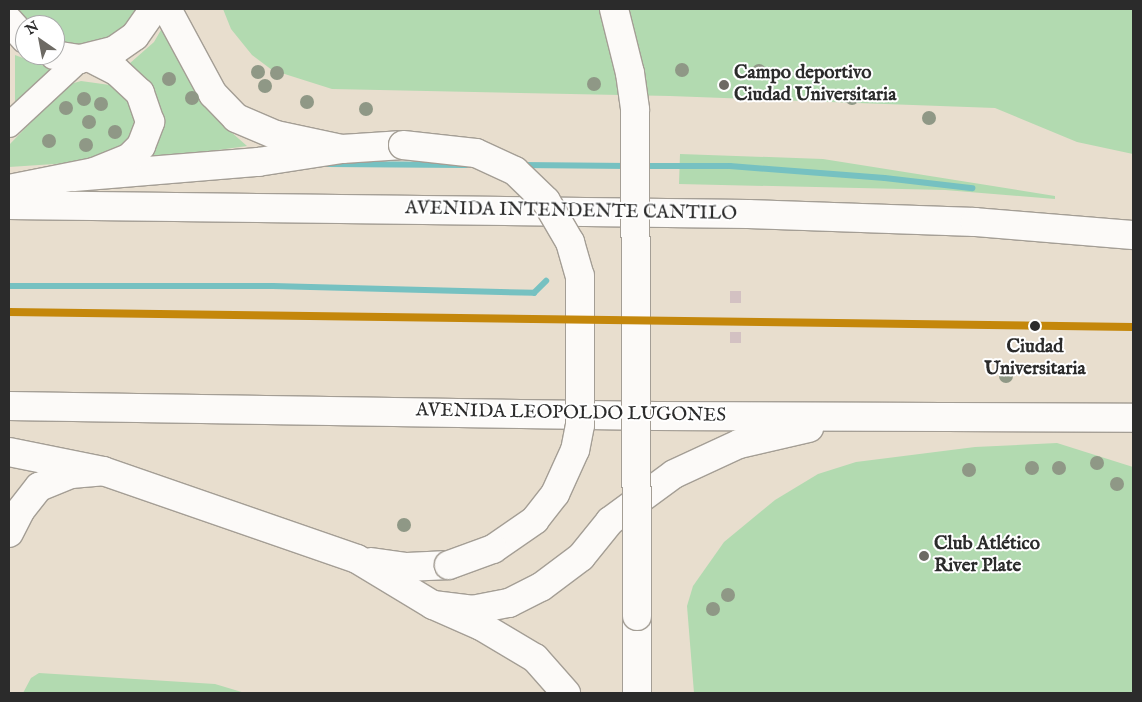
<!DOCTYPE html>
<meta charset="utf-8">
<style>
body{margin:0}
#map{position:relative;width:1142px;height:702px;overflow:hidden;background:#e8dece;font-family:"IM FELL English",serif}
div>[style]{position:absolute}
.green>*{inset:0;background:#b2dab0}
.stream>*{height:5.5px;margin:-2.75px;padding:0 2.75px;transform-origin:2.75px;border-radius:2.75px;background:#76c1c1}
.building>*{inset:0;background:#d3c1c2;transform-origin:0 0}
.roads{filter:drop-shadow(1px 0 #a49e95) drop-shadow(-1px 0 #a49e95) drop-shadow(0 1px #a49e95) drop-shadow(0 -1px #a49e95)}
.minor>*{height:24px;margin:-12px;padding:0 12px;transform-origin:12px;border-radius:12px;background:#fcfaf8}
.major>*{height:28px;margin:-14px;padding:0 14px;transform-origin:14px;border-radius:14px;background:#fcfaf8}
.highway>*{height:28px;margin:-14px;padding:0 14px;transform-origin:14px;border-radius:14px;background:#fcfaf8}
.bridges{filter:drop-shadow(1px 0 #a49e95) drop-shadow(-1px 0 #a49e95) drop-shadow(0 1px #a49e95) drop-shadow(0 -1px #a49e95)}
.major-bridge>*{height:28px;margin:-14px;padding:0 14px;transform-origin:14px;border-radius:14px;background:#fcfaf8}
.rail-1>*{height:8px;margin:-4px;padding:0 4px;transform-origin:4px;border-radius:4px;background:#c4870b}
.trees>*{width:14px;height:14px;margin:-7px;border-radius:50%;background:#8f9886}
.dots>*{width:14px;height:14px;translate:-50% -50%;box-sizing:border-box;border:2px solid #fff;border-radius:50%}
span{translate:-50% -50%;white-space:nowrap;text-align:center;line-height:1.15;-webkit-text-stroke:4px #fff;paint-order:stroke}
.poi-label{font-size:19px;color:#2b2b2b;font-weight:700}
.left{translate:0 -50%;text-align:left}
.street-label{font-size:19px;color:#2b2b2b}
.stop-label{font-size:19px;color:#2b2b2b;font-weight:700}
.frame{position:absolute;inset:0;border:10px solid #2b2b2b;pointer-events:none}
.north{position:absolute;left:15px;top:15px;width:50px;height:50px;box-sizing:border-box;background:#fff;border:1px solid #aaa;border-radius:50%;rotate:327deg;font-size:14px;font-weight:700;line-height:20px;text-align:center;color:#2b2b2b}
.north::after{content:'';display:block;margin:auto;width:18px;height:22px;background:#6d6a64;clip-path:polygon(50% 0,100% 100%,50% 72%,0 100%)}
</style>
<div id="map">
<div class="green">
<i style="clip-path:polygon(12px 9px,138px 9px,121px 31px,99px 43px,75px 47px,55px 44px,55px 25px,25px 25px)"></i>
<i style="clip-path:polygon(223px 9px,1133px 9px,1133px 154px,1077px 142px,995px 108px,670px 96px,332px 89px,272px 70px,252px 55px,231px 29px)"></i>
<i style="clip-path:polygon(165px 23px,205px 102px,222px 124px,247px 146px,147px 160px,157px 145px,161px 123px,159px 105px,145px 80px,129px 64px,154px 42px)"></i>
<i style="clip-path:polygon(15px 55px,52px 69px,15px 103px)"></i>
<i style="clip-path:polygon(81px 81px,110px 85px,129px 101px,134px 112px,134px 122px,132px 132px,121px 149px,85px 162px,9px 167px,9px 145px,67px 85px)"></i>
<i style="clip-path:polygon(680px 154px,823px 159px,1055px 196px,1055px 199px,945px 190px,679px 184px)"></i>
<i style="clip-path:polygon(1057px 443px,1133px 467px,1133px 693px,694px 693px,687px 606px,693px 586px,724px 542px,775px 500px,818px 474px,856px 462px,975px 447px)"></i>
<i style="clip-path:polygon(39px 673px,215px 684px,245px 693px,23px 693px,31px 678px)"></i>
</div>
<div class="stream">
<i style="left:328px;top:164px;width:138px;rotate:0.4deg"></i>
<i style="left:521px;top:165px;width:108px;rotate:0.5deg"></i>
<i style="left:643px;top:166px;width:87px"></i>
<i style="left:730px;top:166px;width:155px;rotate:4.4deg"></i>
<i style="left:885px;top:178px;width:88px;rotate:6.6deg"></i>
<i style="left:9px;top:286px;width:264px"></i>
<i style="left:273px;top:286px;width:261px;rotate:1.5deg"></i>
<i style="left:534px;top:293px;width:17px;rotate:-45deg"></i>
</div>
<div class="building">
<i style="left:730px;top:291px;width:11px;height:12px"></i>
<i style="left:730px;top:332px;width:11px;height:11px"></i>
</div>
<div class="roads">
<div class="minor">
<i style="left:9px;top:125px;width:97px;rotate:-42.9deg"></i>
</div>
<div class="major">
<i style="left:167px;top:9px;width:97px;rotate:61.6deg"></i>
<i style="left:213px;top:94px;width:33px;rotate:46deg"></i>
<i style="left:236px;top:118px;width:43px;rotate:23deg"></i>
<i style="left:276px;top:135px;width:67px;rotate:12deg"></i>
<i style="left:342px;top:149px;width:61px;rotate:-3.8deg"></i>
<i style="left:9px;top:21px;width:24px;rotate:48deg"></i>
<i style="left:54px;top:55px;width:26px;rotate:9deg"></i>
<i style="left:80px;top:59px;width:36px;rotate:-14deg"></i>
<i style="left:115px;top:50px;width:24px;rotate:-35deg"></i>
<i style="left:135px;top:36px;width:33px;rotate:-55deg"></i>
<i style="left:9px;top:533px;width:25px;rotate:-63deg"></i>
<i style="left:20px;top:511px;width:31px;rotate:-52deg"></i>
<i style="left:39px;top:487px;width:35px;rotate:-22deg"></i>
<i style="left:71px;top:474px;width:32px;rotate:-5deg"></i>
<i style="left:103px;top:471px;width:269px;rotate:19.1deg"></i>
<i style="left:357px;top:559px;width:89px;rotate:31.2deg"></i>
<i style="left:433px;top:605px;width:52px;rotate:23.6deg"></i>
<i style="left:481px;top:626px;width:63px;rotate:30.7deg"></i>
<i style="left:535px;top:658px;width:47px;rotate:48.5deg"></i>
<i style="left:371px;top:562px;width:36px;rotate:8deg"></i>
<i style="left:407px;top:567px;width:42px;rotate:-2.7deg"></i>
<i style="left:637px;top:693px;width:77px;rotate:-90deg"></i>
</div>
<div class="highway">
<i style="left:74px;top:177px;width:185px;rotate:-4.7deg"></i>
<i style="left:258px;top:162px;width:85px;rotate:-8.8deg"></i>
<i style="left:9px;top:189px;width:87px;rotate:-11.3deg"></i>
<i style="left:94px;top:172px;width:38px;rotate:-22deg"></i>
<i style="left:129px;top:158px;width:17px;rotate:-45deg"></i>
<i style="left:141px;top:146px;width:26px;rotate:-69deg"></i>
<i style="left:150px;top:122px;width:31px;rotate:-109deg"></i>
<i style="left:140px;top:93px;width:33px;rotate:-137deg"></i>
<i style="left:116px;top:71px;width:28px;rotate:-153deg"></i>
<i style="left:9px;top:205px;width:739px;rotate:0.7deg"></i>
<i style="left:748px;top:214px;width:227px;rotate:2deg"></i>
<i style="left:975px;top:222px;width:159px;rotate:4.7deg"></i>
<i style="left:9px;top:406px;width:647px;rotate:0.89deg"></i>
<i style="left:656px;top:416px;width:477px;rotate:0.2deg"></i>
<i style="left:9px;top:452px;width:96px;rotate:11.4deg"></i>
<i style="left:433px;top:605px;width:39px;rotate:7deg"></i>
<i style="left:472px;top:610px;width:38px;rotate:-11deg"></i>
<i style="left:509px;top:603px;width:36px;rotate:-27deg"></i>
<i style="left:541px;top:587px;width:50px;rotate:-36.9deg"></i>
<i style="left:581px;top:557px;width:46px;rotate:-51.1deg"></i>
<i style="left:610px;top:521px;width:79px;rotate:-36.3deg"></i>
<i style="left:674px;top:474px;width:72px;rotate:-24.8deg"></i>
<i style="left:739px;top:444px;width:72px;rotate:-12.9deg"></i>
</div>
</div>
<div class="bridges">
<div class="major-bridge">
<i style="left:614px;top:9px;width:66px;rotate:76deg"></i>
<i style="left:630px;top:73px;width:37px;rotate:82deg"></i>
<i style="left:635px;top:110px;width:506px;rotate:89.77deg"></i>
<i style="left:403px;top:145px;width:73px;rotate:6.3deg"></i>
<i style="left:476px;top:153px;width:43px;rotate:24.8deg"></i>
<i style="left:515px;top:171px;width:43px;rotate:44.1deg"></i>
<i style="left:546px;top:201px;width:48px;rotate:59.7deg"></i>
<i style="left:570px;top:242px;width:35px;rotate:74deg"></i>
<i style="left:580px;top:276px;width:149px;rotate:90deg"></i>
<i style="left:580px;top:425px;width:25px;rotate:101deg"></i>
<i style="left:575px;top:450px;width:48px;rotate:114.4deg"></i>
<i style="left:555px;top:494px;width:33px;rotate:128deg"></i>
<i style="left:535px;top:520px;width:51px;rotate:145.4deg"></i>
<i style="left:493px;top:549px;width:47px;rotate:160deg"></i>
</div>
</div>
<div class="rail-1">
<i style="left:9px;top:312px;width:1124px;rotate:0.76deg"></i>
</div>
<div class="trees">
<i style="left:682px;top:70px"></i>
<i style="left:759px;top:71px"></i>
<i style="left:258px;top:72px"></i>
<i style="left:277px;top:73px"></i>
<i style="left:169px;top:79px"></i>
<i style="left:594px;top:84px"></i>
<i style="left:265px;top:86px"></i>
<i style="left:192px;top:98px"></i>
<i style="left:852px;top:98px"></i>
<i style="left:84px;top:99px"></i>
<i style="left:307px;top:102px"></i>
<i style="left:101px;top:104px"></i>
<i style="left:66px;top:108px"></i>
<i style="left:366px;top:109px"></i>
<i style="left:929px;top:118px"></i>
<i style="left:89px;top:122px"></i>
<i style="left:115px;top:132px"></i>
<i style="left:49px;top:141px"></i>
<i style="left:86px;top:145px"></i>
<i style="left:1006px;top:376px"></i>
<i style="left:1097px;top:463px"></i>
<i style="left:1032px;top:468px"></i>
<i style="left:1059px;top:468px"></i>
<i style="left:969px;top:470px"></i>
<i style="left:1117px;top:484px"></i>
<i style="left:404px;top:525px"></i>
<i style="left:728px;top:595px"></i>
<i style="left:713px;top:609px"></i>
</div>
<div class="dots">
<i style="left:724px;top:85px;background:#6d6a64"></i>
<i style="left:1035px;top:326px;background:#2b2b2b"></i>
<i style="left:924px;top:556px;background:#6d6a64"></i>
</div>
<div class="poi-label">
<span class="left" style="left:734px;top:85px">Campo deportivo<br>Ciudad Universitaria</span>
<span class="left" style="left:934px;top:556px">Club Atlético<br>River Plate</span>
</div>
<div class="street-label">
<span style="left:571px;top:212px;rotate:1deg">AVENIDA INTENDENTE CANTILO</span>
<span style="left:571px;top:414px;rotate:1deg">AVENIDA LEOPOLDO LUGONES</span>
</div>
<div class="stop-label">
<span style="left:1035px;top:359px">Ciudad<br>Universitaria</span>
</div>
<div class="frame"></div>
<div class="north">N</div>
</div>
